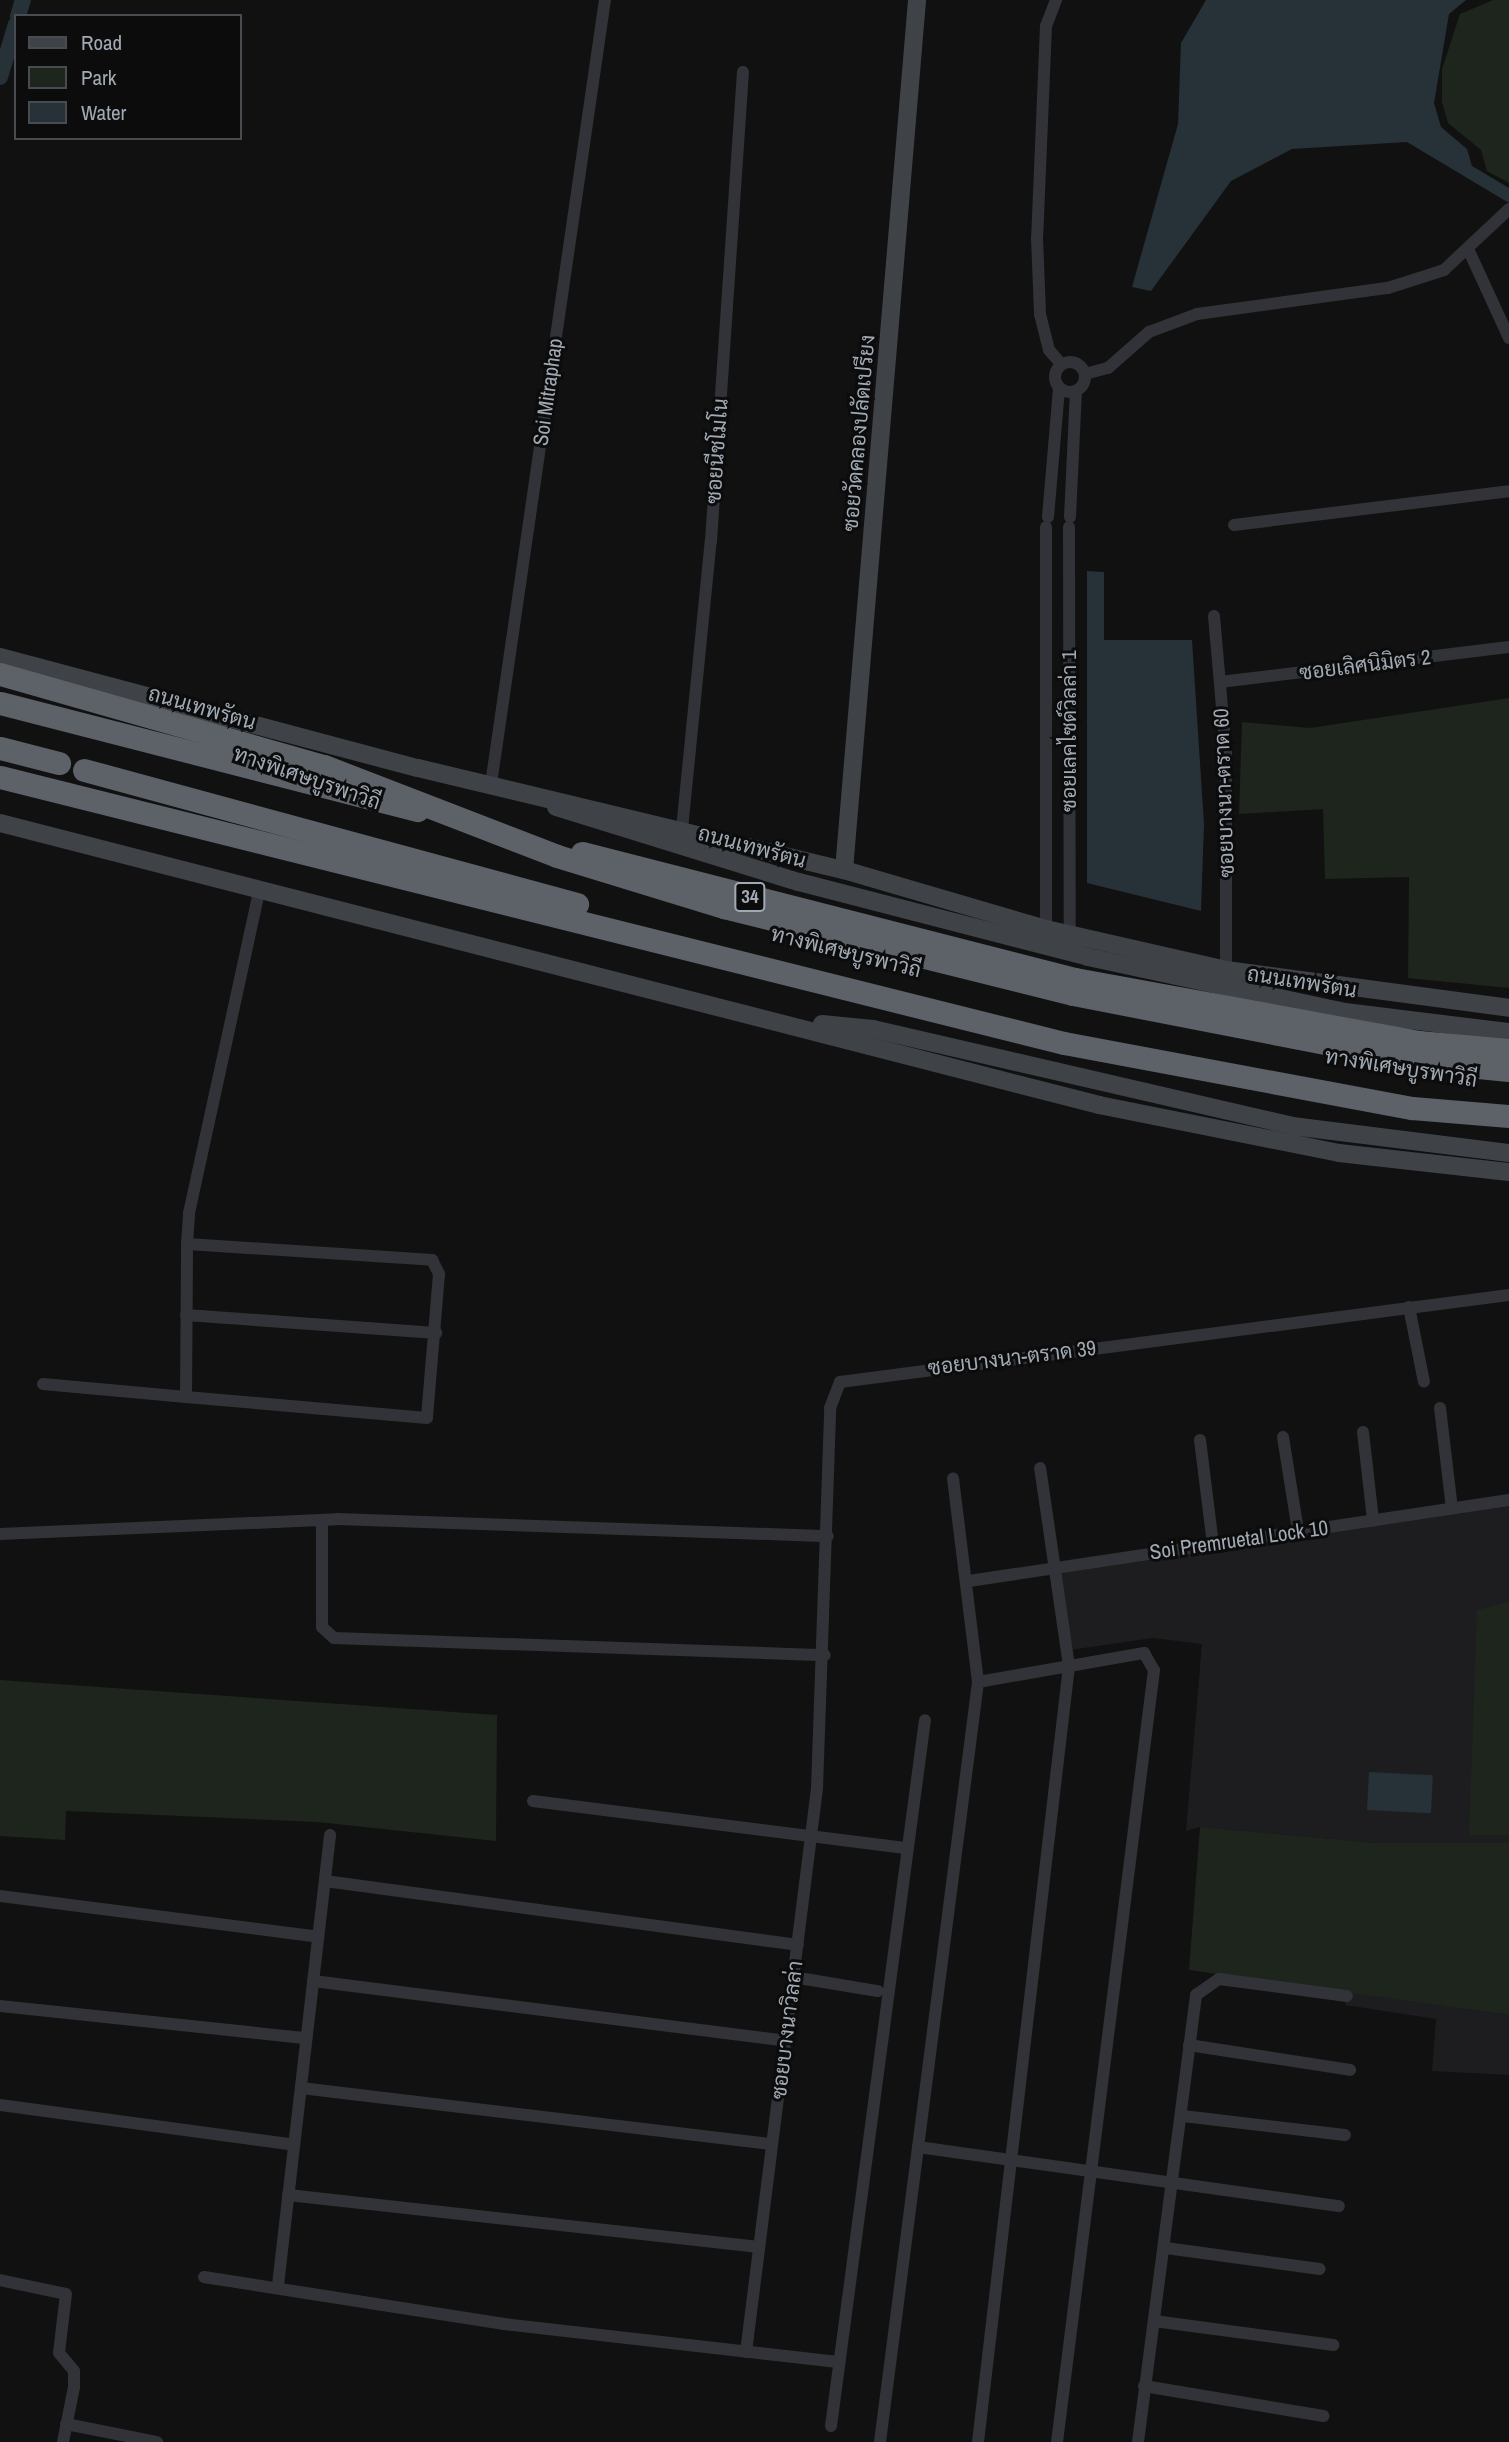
<!DOCTYPE html>
<meta charset="utf-8">
<style>
body{margin:0}
#map{position:relative;width:1509px;height:2442px;overflow:hidden;background:#111112;font-family:"Archivo Narrow",Sarabun,sans-serif}
div>[style]{position:absolute}
.built>*{inset:0;background:#1d1d1f}
.green>*{inset:0;background:#1d251d}
.water>*{inset:0;background:#263237;transform-origin:0 0}
.canal>*{height:16px;margin:-8px;padding:0 8px;transform-origin:8px;border-radius:8px;background:#263237}
.street>*{height:12px;margin:-6px;padding:0 6px;transform-origin:6px;border-radius:6px;background:#313338}
.street>.ring{margin:-6px;padding:0;box-sizing:content-box;background:none;border:12px solid #313338;border-radius:50%}
.secondary>*{height:18px;margin:-9px;padding:0 9px;transform-origin:9px;border-radius:9px;background:#3f4348}
.highway>*{height:23px;margin:-11.5px;padding:0 11.5px;transform-origin:11.5px;border-radius:11.5px;background:#5d6269}
.highway-bridge>*{height:23px;margin:-11.5px;padding:0 11.5px;transform-origin:11.5px;border-radius:11.5px;background:#5d6269}
span{translate:-50% -50%;white-space:nowrap;text-align:center;line-height:1.15;-webkit-text-stroke:6px #0c0c0d;paint-order:stroke}
.shield-label span{padding:2px 5px;background:#0c0c0d;border:2px solid;border-radius:5px;-webkit-text-stroke-width:0}
.shield-label{font-size:19px;color:#a1aab4;font-weight:700}
.street-label{font-size:21px;color:#a1aab4}
.legend{position:absolute;left:14px;top:14px;width:228px;height:126px;box-sizing:border-box;background:#0c0c0d;border:2px solid #484b50;margin:0;padding:9px 12px;list-style:none;font-size:21px;color:#a1aab4}
.legend li{display:flex;align-items:center;gap:14px;height:35px}
.legend b{width:35px;border:2px solid #484b50}
</style>
<div id="map">
<div class="built">
<i style="clip-path:polygon(1509px 1505px,1509px 1843px,1376px 1843px,1200px 1827px,1186px 1831px,1202px 1644px,1153px 1638px,1070px 1650px,1056px 1568px)"></i>
<i style="clip-path:polygon(1349px 1992px,1509px 2015px,1509px 2075px,1432px 2071px,1436px 2019px,1345px 2005px)"></i>
</div>
<div class="green">
<i style="clip-path:polygon(1493px 0,1509px 0,1509px 183px,1487px 171px,1481px 150px,1448px 123px,1442px 102px,1442px 69px,1460px 14px)"></i>
<i style="clip-path:polygon(1509px 698px,1509px 988px,1408px 978px,1409px 877px,1325px 879px,1323px 809px,1239px 814px,1242px 722px,1310px 728px)"></i>
<i style="clip-path:polygon(1509px 1602px,1509px 1835px,1469px 1835px,1477px 1610px)"></i>
<i style="clip-path:polygon(0 1680px,497px 1715px,496px 1841px,317px 1822px,66px 1811px,65px 1840px,0 1836px)"></i>
<i style="clip-path:polygon(1200px 1827px,1376px 1843px,1509px 1843px,1509px 2015px,1189px 1970px)"></i>
</div>
<div class="water">
<i style="clip-path:polygon(1206px 0,1466px 0,1449px 14px,1434px 103px,1441px 127px,1467px 149px,1472px 166px,1509px 188px,1509px 203px,1407px 142px,1292px 149px,1231px 181px,1151px 291px,1132px 287px,1178px 124px,1181px 43px)"></i>
<i style="clip-path:polygon(1087px 571px,1104px 572px,1104px 640px,1192px 640px,1204px 824px,1201px 911px,1087px 883px)"></i>
<i style="left:1369px;top:1772px;width:64px;height:38px;rotate:3deg"></i>
</div>
<div class="canal">
<i style="left:18px;top:16px;width:17px;rotate:-73deg"></i>
<i style="left:0;top:77px;width:55px;rotate:-73.2deg"></i>
</div>
<div class="street">
<i style="left:1056px;top:0;width:28px;rotate:111deg"></i>
<i style="left:1046px;top:26px;width:212px;rotate:92.4deg"></i>
<i style="left:1037px;top:238px;width:76px;rotate:87.7deg"></i>
<i style="left:1040px;top:314px;width:37px;rotate:76deg"></i>
<i style="left:1049px;top:350px;width:18px;rotate:49deg"></i>
<i style="left:1469px;top:251px;width:96px;rotate:65.3deg"></i>
<i class="ring" style="left:1055px;top:362px;width:18px;height:18px"></i>
<i style="left:1085px;top:374px;width:24px;rotate:-15deg"></i>
<i style="left:1108px;top:368px;width:55px;rotate:-41.3deg"></i>
<i style="left:1149px;top:332px;width:51px;rotate:-20.6deg"></i>
<i style="left:1197px;top:314px;width:193px;rotate:-7.8deg"></i>
<i style="left:1388px;top:288px;width:59px;rotate:-17.8deg"></i>
<i style="left:1444px;top:270px;width:89px;rotate:-43.2deg"></i>
<i style="left:1048px;top:517px;width:129px;rotate:-85.1deg"></i>
<i style="left:1070px;top:517px;width:125px;rotate:-87.3deg"></i>
<i style="left:1234px;top:525px;width:277px;rotate:-7deg"></i>
<i style="left:1069px;top:527px;width:407px;rotate:89.9deg"></i>
<i style="left:1214px;top:616px;width:138px;rotate:85deg"></i>
<i style="left:1226px;top:753px;width:217px;rotate:90deg"></i>
<i style="left:1220px;top:682px;width:291px;rotate:-6.9deg"></i>
<i style="left:491px;top:784px;width:792px;rotate:-81.73deg"></i>
<i style="left:682px;top:829px;width:289px;rotate:-84.3deg"></i>
<i style="left:711px;top:541px;width:470px;rotate:-86.1deg"></i>
<i style="left:1046px;top:929px;width:402px;rotate:-90deg"></i>
<i style="left:187px;top:1244px;width:246px;rotate:3.7deg"></i>
<i style="left:432px;top:1260px;width:16px;rotate:63deg"></i>
<i style="left:439px;top:1274px;width:144px;rotate:94.8deg"></i>
<i style="left:427px;top:1418px;width:242px;rotate:-175deg"></i>
<i style="left:186px;top:1397px;width:153px;rotate:-89.6deg"></i>
<i style="left:187px;top:1244px;width:31px;rotate:-86deg"></i>
<i style="left:189px;top:1213px;width:328px;rotate:-77.7deg"></i>
<i style="left:1409px;top:1307px;width:76px;rotate:78.7deg"></i>
<i style="left:186px;top:1315px;width:251px;rotate:4.1deg"></i>
<i style="left:43px;top:1384px;width:144px;rotate:5.2deg"></i>
<i style="left:1440px;top:1408px;width:101px;rotate:83.2deg"></i>
<i style="left:1363px;top:1432px;width:89px;rotate:83.5deg"></i>
<i style="left:1283px;top:1437px;width:95px;rotate:80.9deg"></i>
<i style="left:1200px;top:1440px;width:105px;rotate:82.9deg"></i>
<i style="left:322px;top:1520px;width:107px;rotate:90deg"></i>
<i style="left:322px;top:1627px;width:16px;rotate:43deg"></i>
<i style="left:334px;top:1638px;width:491px;rotate:2deg"></i>
<i style="left:0;top:1534px;width:337px;rotate:-2.5deg"></i>
<i style="left:337px;top:1519px;width:491px;rotate:2deg"></i>
<i style="left:969px;top:1581px;width:546px;rotate:-8.53deg"></i>
<i style="left:978px;top:1682px;width:169px;rotate:-9.9deg"></i>
<i style="left:1144px;top:1653px;width:20px;rotate:60deg"></i>
<i style="left:1154px;top:1670px;width:778px;rotate:97.16deg"></i>
<i style="left:533px;top:1801px;width:375px;rotate:7.2deg"></i>
<i style="left:325px;top:1881px;width:477px;rotate:7.7deg"></i>
<i style="left:0;top:1896px;width:321px;rotate:7.3deg"></i>
<i style="left:793px;top:1977px;width:86px;rotate:9.4deg"></i>
<i style="left:313px;top:1981px;width:476px;rotate:7.2deg"></i>
<i style="left:0;top:2006px;width:308px;rotate:6deg"></i>
<i style="left:1189px;top:2045px;width:163px;rotate:8.8deg"></i>
<i style="left:301px;top:2088px;width:474px;rotate:6.8deg"></i>
<i style="left:0;top:2105px;width:297px;rotate:7.7deg"></i>
<i style="left:1183px;top:2116px;width:163px;rotate:6.7deg"></i>
<i style="left:918px;top:2147px;width:425px;rotate:8deg"></i>
<i style="left:288px;top:2195px;width:474px;rotate:6.3deg"></i>
<i style="left:1166px;top:2248px;width:155px;rotate:7.8deg"></i>
<i style="left:204px;top:2277px;width:304px;rotate:8.9deg"></i>
<i style="left:504px;top:2324px;width:336px;rotate:6.5deg"></i>
<i style="left:0;top:2280px;width:67px;rotate:12deg"></i>
<i style="left:66px;top:2294px;width:59px;rotate:96.8deg"></i>
<i style="left:59px;top:2353px;width:23px;rotate:50deg"></i>
<i style="left:74px;top:2371px;width:16px;rotate:90deg"></i>
<i style="left:74px;top:2387px;width:56px;rotate:101.3deg"></i>
<i style="left:278px;top:2285px;width:453px;rotate:-83.4deg"></i>
<i style="left:1154px;top:2321px;width:181px;rotate:7.6deg"></i>
<i style="left:746px;top:2352px;width:568px;rotate:-82.82deg"></i>
<i style="left:817px;top:1788px;width:380px;rotate:-88deg"></i>
<i style="left:830px;top:1408px;width:28px;rotate:-69deg"></i>
<i style="left:840px;top:1382px;width:675px;rotate:-7.41deg"></i>
<i style="left:1144px;top:2386px;width:182px;rotate:9.5deg"></i>
<i style="left:66px;top:2424px;width:93px;rotate:11.2deg"></i>
<i style="left:831px;top:2426px;width:712px;rotate:-82.42deg"></i>
<i style="left:880px;top:2442px;width:766px;rotate:-82.65deg"></i>
<i style="left:978px;top:1682px;width:205px;rotate:-97deg"></i>
<i style="left:978px;top:2442px;width:781px;rotate:-83.31deg"></i>
<i style="left:1069px;top:1666px;width:200px;rotate:-98.3deg"></i>
<i style="left:1138px;top:2442px;width:451px;rotate:-82.6deg"></i>
<i style="left:1196px;top:1995px;width:28px;rotate:-35deg"></i>
<i style="left:1219px;top:1979px;width:129px;rotate:7.6deg"></i>
</div>
<div class="secondary">
<i style="left:0;top:657px;width:432px;rotate:14.9deg"></i>
<i style="left:418px;top:768px;width:438px;rotate:13.5deg"></i>
<i style="left:844px;top:870px;width:210px;rotate:16.3deg"></i>
<i style="left:1046px;top:929px;width:185px;rotate:12.8deg"></i>
<i style="left:1226px;top:970px;width:286px;rotate:7.6deg"></i>
<i style="left:556px;top:807px;width:254px;rotate:17.2deg"></i>
<i style="left:799px;top:882px;width:299px;rotate:14.5deg"></i>
<i style="left:1088px;top:957px;width:263px;rotate:12.1deg"></i>
<i style="left:1345px;top:1012px;width:165px;rotate:7deg"></i>
<i style="left:0;top:823px;width:1135px;rotate:14.39deg"></i>
<i style="left:1099px;top:1105px;width:245px;rotate:11.3deg"></i>
<i style="left:1339px;top:1153px;width:171px;rotate:6.4deg"></i>
<i style="left:844px;top:870px;width:873px;rotate:-85.2deg"></i>
<i style="left:822px;top:1024px;width:51px;rotate:5.6deg"></i>
<i style="left:873px;top:1029px;width:430px;rotate:13deg"></i>
<i style="left:1292px;top:1126px;width:219px;rotate:7.1deg"></i>
</div>
<div class="highway">
<i style="left:0;top:703px;width:431px;rotate:14.4deg"></i>
<i style="left:0;top:748px;width:61px;rotate:14.3deg"></i>
<i style="left:84px;top:770px;width:511px;rotate:15.21deg"></i>
<i style="left:0;top:777px;width:1097px;rotate:14.04deg"></i>
<i style="left:1064px;top:1043px;width:354px;rotate:10.6deg"></i>
<i style="left:1412px;top:1108px;width:97px;rotate:4.7deg"></i>
<i style="left:582px;top:853px;width:509px;rotate:14.34deg"></i>
<i style="left:1075px;top:979px;width:350px;rotate:10.4deg"></i>
<i style="left:1419px;top:1042px;width:90px;rotate:5.1deg"></i>
</div>
<div class="highway-bridge">
<i style="left:0;top:674px;width:337px;rotate:15.9deg"></i>
<i style="left:324px;top:766px;width:250px;rotate:21.1deg"></i>
<i style="left:557px;top:856px;width:175px;rotate:17deg"></i>
<i style="left:724px;top:907px;width:360px;rotate:14deg"></i>
<i style="left:1073px;top:994px;width:350px;rotate:11deg"></i>
<i style="left:1417px;top:1061px;width:92px;rotate:5.6deg"></i>
</div>
<div class="shield-label">
<span style="left:750px;top:897px">34</span>
</div>
<div class="street-label">
<span style="left:548px;top:392px;rotate:-82deg">Soi Mitraphap</span>
<span style="left:859px;top:433px;rotate:-85deg">ซอยวัดคลองปลัดเปรียง</span>
<span style="left:717px;top:451px;rotate:-86deg">ซอยนีชโมโน</span>
<span style="left:1365px;top:665px;rotate:-7deg">ซอยเลิศนิมิตร 2</span>
<span style="left:202px;top:708px;rotate:16deg">ถนนเทพรัตน</span>
<span style="left:1069px;top:731px;rotate:-90deg">ซอยเลคไซด์วิลล่า 1</span>
<span style="left:307px;top:778px;rotate:19deg">ทางพิเศษบูรพาวิถี</span>
<span style="left:1224px;top:793px;rotate:-92deg">ซอยบางนา-ตราด 60</span>
<span style="left:752px;top:847px;rotate:15deg">ถนนเทพรัตน</span>
<span style="left:846px;top:952px;rotate:14deg">ทางพิเศษบูรพาวิถี</span>
<span style="left:1302px;top:982px;rotate:9deg">ถนนเทพรัตน</span>
<span style="left:1401px;top:1068px;rotate:9deg">ทางพิเศษบูรพาวิถี</span>
<span style="left:1012px;top:1358px;rotate:-7deg">ซอยบางนา-ตราด 39</span>
<span style="left:1239px;top:1540px;rotate:-8deg">Soi Premruetal Lock 10</span>
<span style="left:787px;top:2030px;rotate:-83deg">ซอยบางนาวิลล่า</span>
</div>
<ul class="legend">
<li><b style="height:9px;background:#3f4348"></b>Road</li>
<li><b style="height:19px;background:#1d251d"></b>Park</li>
<li><b style="height:19px;background:#263237"></b>Water</li>
</ul>
</div>
